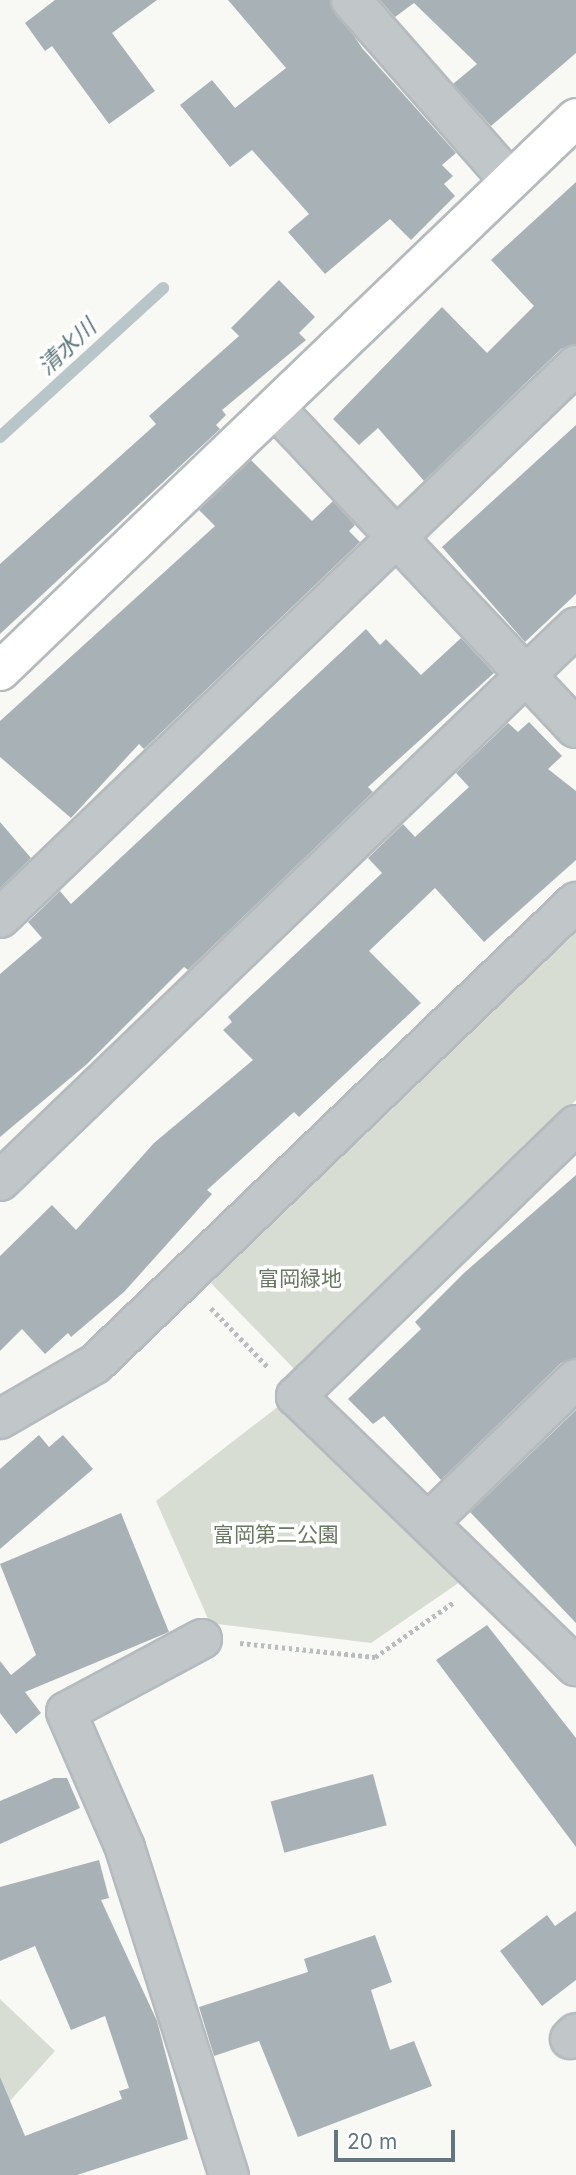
<!DOCTYPE html>
<meta charset="utf-8">
<style>
body{margin:0}
#map{position:relative;width:576px;height:2175px;overflow:hidden;background:#f8f8f5;font-family:Inter,"Noto Sans JP",sans-serif}
div>[style]{position:absolute}
.green>*{inset:0;background:#d8ddd4}
.stream>*{height:12px;margin:-6px;padding:0 6px;transform-origin:6px;border-radius:6px;background:#b8c6c9}
.building>*{inset:0;background:#a8b2b6;transform-origin:0 0}
.path>*{height:4.5px;margin-top:-2.25px;transform-origin:0;background:repeating-linear-gradient(90deg,#b9bdc0 0 3.5px,transparent 0 7px)}
.roads{filter:drop-shadow(2px 0 #b4babe) drop-shadow(-2px 0 #b4babe) drop-shadow(0 2px #b4babe) drop-shadow(0 -2px #b4babe)}
.street>*{height:38px;margin:-19px;padding:0 19px;transform-origin:19px;border-radius:19px;background:#c1c6c9}
.secondary>*{height:38px;margin:-19px;padding:0 19px;transform-origin:19px;border-radius:19px;background:#fff}
span{translate:-50% -50%;white-space:nowrap;text-align:center;line-height:1.15;-webkit-text-stroke:7px #fff;paint-order:stroke}
.park-label{font-size:21px;color:#687862}
.water-label{font-size:23px;color:#5e767a;font-style:italic}
.scale{position:absolute;left:334px;top:2130px;width:121px;height:32px;box-sizing:border-box;border:4px solid #637680;border-top:0;padding-left:9px;font-size:21px;line-height:24px;white-space:nowrap;color:#637680;-webkit-text-stroke:5px #fff;paint-order:stroke}
</style>
<div id="map">
<div class="green">
<i style="clip-path:polygon(576px 920px,576px 1100px,298px 1373px,206px 1278px)"></i>
<i style="clip-path:polygon(280px 1405px,460px 1582px,371px 1643px,210px 1623px,156px 1501px)"></i>
<i style="clip-path:polygon(0 1999px,55px 2051px,0 2112px)"></i>
</div>
<div class="stream">
<i style="left:0;top:437px;width:221px;rotate:-42.4deg"></i>
</div>
<div class="building">
<i style="clip-path:polygon(55px 0,157px 0,112px 33px,155px 91px,109px 124px,52px 46px,45px 51px,25px 23px)"></i>
<i style="clip-path:polygon(228px 0,330px 0,362px 48px,456px 153px,442px 165px,453px 176px,444px 184px,455px 196px,411px 240px,390px 219px,325px 274px,288px 232px,309px 214px,252px 150px,230px 167px,180px 105px,212px 80px,235px 108px,286px 68px)"></i>
<i style="clip-path:polygon(380px 0,576px 0,576px 53px,491px 126px,453px 84px,477px 64px,414px 3px,395px 17px)"></i>
<i style="clip-path:polygon(576px 182px,576px 344px,561px 349px,424px 481px,378px 428px,359px 445px,333px 419px,442px 307px,487px 353px,534px 306px,491px 260px)"></i>
<i style="clip-path:polygon(279px 280px,315px 317px,299px 333px,306px 340px,222px 410px,226px 415px,216px 425px,220px 429px,0 634px,0 564px,156px 424px,149px 416px,239px 336px,231px 328px)"></i>
<i style="clip-path:polygon(576px 425px,576px 594px,525px 642px,442px 547px)"></i>
<i style="clip-path:polygon(251px 460px,312px 521px,333px 501px,355px 525px,349px 531px,360px 542px,144px 749px,139px 744px,71px 818px,0 757px,0 721px,215px 526px,199px 510px)"></i>
<i style="clip-path:polygon(366px 629px,380px 645px,386px 639px,421px 675px,461px 638px,494px 673px,368px 787px,373px 792px,188px 970px,184px 967px,87px 1064px,0 1137px,0 974px,42px 938px,28px 922px,60px 891px,71px 904px)"></i>
<i style="clip-path:polygon(529px 722px,562px 756px,548px 769px,576px 791px,576px 860px,484px 942px,435px 888px,369px 951px,421px 1003px,299px 1117px,294px 1112px,207px 1190px,212px 1194px,124px 1292px,71px 1337px,68px 1333px,45px 1354px,22px 1329px,0 1351px,0 1256px,52px 1205px,76px 1230px,154px 1143px,253px 1060px,223px 1030px,232px 1022px,228px 1017px,382px 873px,368px 858px,403px 824px,415px 837px,469px 787px,456px 773px,508px 723px,518px 732px)"></i>
<i style="clip-path:polygon(0 822px,31px 858px,0 888px)"></i>
<i style="clip-path:polygon(576px 1175px,576px 1358px,561px 1363px,441px 1480px,384px 1416px,373px 1424px,348px 1399px,421px 1329px,415px 1322px,464px 1273px)"></i>
<i style="clip-path:polygon(576px 1410px,576px 1623px,470px 1512px)"></i>
<i style="clip-path:polygon(39px 1435px,49px 1447px,63px 1435px,93px 1469px,0 1549px,0 1469px)"></i>
<i style="clip-path:polygon(121px 1513px,169px 1632px,25px 1692px,41px 1713px,16px 1734px,0 1713px,0 1661px,11px 1675px,36px 1655px,0 1564px)"></i>
<i style="clip-path:polygon(487px 1625px,576px 1738px,576px 1847px,436px 1660px)"></i>
<i style="left:373px;top:1774px;width:53px;height:106px;rotate:75deg"></i>
<i style="clip-path:polygon(54px 1778px,67px 1778px,80px 1808px,0 1844px,0 1801px)"></i>
<i style="clip-path:polygon(99px 1860px,109px 1898px,101px 1900px,157px 2021px,188px 2139px,77px 2175px,0 2175px,0 2077px,25px 2136px,122px 2099px,119px 2091px,129px 2088px,105px 2016px,71px 2030px,35px 1946px,0 1961px,0 1887px)"></i>
<i style="clip-path:polygon(576px 1911px,576px 1980px,542px 2006px,500px 1951px,547px 1915px,555px 1926px)"></i>
<i style="clip-path:polygon(375px 1935px,392px 1982px,371px 1990px,390px 2050px,414px 2041px,432px 2086px,298px 2137px,259px 2041px,214px 2056px,199px 2007px,308px 1972px,304px 1959px)"></i>
</div>
<div class="path">
<i style="left:211px;top:1308px;width:82px;rotate:46deg"></i>
<i style="left:240px;top:1643px;width:136px;rotate:5.9deg"></i>
<i style="left:375px;top:1657px;width:96px;rotate:-34.8deg"></i>
</div>
<div class="roads">
<div class="street">
<i style="left:351px;top:0;width:240px;rotate:48.7deg"></i>
<i style="left:275px;top:408px;width:439px;rotate:46.8deg"></i>
<i style="left:0;top:918px;width:798px;rotate:-43.83deg"></i>
<i style="left:576px;top:1125px;width:390px;rotate:135.9deg"></i>
<i style="left:296px;top:1396px;width:389px;rotate:44deg"></i>
<i style="left:0;top:1181px;width:799px;rotate:-43.88deg"></i>
<i style="left:0;top:1419px;width:110px;rotate:-30.1deg"></i>
<i style="left:95px;top:1364px;width:667px;rotate:-43.85deg"></i>
<i style="left:428px;top:1523px;width:206px;rotate:-44.2deg"></i>
<i style="left:202px;top:1639px;width:154px;rotate:151.8deg"></i>
<i style="left:66px;top:1712px;width:148px;rotate:66.5deg"></i>
<i style="left:125px;top:1848px;width:343px;rotate:72.4deg"></i>
<i style="left:570px;top:2039px;width:8px;rotate:-45deg"></i>
</div>
<div class="secondary">
<i style="left:0;top:671px;width:798px;rotate:-43.83deg"></i>
</div>
</div>
<div class="park-label">
<span style="left:300px;top:1279px">富岡緑地</span>
<span style="left:276px;top:1535px">富岡第二公園</span>
</div>
<div class="water-label">
<span style="left:67px;top:347px;rotate:-43deg">清水川</span>
</div>
<div class="scale">20 m</div>
</div>
